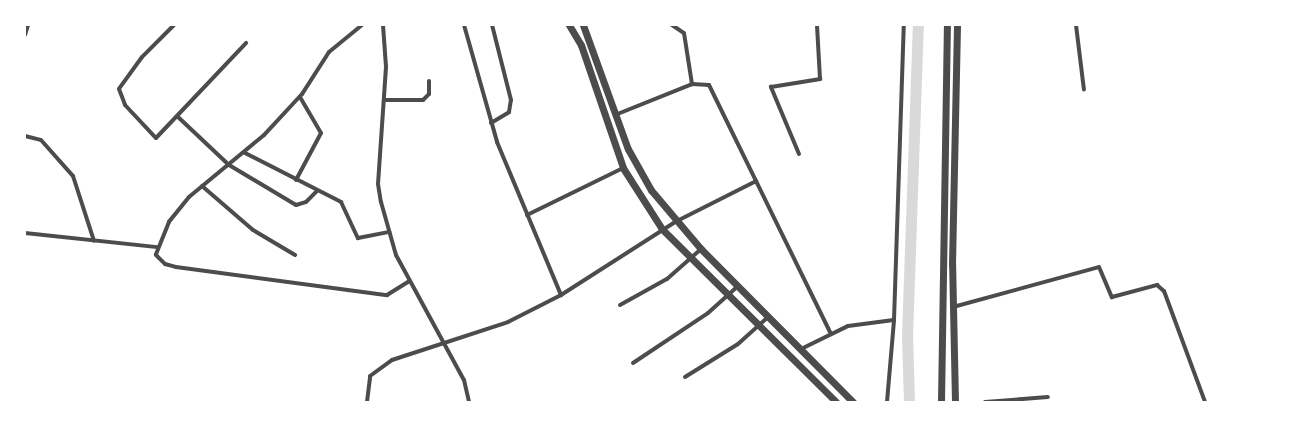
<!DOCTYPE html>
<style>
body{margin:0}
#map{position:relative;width:1308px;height:427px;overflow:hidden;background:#fff;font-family:"IBM Plex Sans",sans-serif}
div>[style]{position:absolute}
.canal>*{height:11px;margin:-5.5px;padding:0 5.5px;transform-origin:5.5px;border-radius:5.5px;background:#d9d9d9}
.minor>*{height:4px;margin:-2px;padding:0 2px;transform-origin:2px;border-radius:2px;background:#4c4c4c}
.tertiary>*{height:7px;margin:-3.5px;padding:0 3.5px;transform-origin:3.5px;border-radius:3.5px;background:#4c4c4c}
span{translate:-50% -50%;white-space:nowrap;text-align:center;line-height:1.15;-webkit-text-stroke:3.5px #fff;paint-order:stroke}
.frame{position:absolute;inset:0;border:26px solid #fff;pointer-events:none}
</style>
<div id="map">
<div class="canal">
<i style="left:909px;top:402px;width:66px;rotate:-91.7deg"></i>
<i style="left:907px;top:336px;width:311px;rotate:-88deg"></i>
</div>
<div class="minor">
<i style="left:174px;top:25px;width:45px;rotate:135deg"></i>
<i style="left:142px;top:57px;width:39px;rotate:126deg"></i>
<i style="left:119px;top:89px;width:17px;rotate:69deg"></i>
<i style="left:125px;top:105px;width:45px;rotate:46.8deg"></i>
<i style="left:156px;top:138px;width:131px;rotate:-46.5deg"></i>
<i style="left:362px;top:25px;width:43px;rotate:140.7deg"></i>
<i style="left:329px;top:52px;width:50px;rotate:122.7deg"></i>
<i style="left:302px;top:94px;width:56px;rotate:132.8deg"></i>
<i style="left:264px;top:135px;width:97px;rotate:140.4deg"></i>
<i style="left:189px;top:197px;width:32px;rotate:129deg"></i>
<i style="left:169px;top:222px;width:35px;rotate:112deg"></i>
<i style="left:156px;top:255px;width:13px;rotate:45deg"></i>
<i style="left:165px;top:264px;width:11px;rotate:15deg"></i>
<i style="left:176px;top:267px;width:213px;rotate:7.6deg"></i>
<i style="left:387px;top:295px;width:26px;rotate:-32deg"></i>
<i style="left:383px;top:25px;width:42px;rotate:85.9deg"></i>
<i style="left:386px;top:67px;width:117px;rotate:93.9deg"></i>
<i style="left:378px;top:184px;width:18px;rotate:81deg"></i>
<i style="left:381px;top:202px;width:55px;rotate:74.2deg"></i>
<i style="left:396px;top:255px;width:142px;rotate:61.5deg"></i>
<i style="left:464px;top:380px;width:23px;rotate:77deg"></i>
<i style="left:464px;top:25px;width:122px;rotate:74.2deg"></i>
<i style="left:497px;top:142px;width:166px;rotate:67.3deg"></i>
<i style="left:672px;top:25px;width:14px;rotate:34deg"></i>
<i style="left:684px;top:33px;width:52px;rotate:81.1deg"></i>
<i style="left:1076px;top:25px;width:65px;rotate:83deg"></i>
<i style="left:25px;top:35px;width:10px;rotate:-73deg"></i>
<i style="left:384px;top:100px;width:39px"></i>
<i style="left:423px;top:100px;width:8px;rotate:-45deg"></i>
<i style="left:429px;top:94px;width:13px;rotate:-90deg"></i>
<i style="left:615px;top:115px;width:83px;rotate:-21.9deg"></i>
<i style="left:692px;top:84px;width:17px;rotate:3deg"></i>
<i style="left:709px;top:85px;width:277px;rotate:63.9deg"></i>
<i style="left:177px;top:116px;width:71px;rotate:43.3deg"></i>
<i style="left:229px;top:165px;width:78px;rotate:30.8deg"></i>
<i style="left:296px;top:205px;width:10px;rotate:-17deg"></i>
<i style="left:306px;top:202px;width:16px;rotate:-45deg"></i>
<i style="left:491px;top:123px;width:21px;rotate:-31deg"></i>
<i style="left:509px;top:112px;width:12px;rotate:-81deg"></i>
<i style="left:511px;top:100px;width:77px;rotate:-104.2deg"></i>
<i style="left:25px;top:136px;width:16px;rotate:14deg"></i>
<i style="left:41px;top:140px;width:48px;rotate:48.4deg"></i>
<i style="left:73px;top:176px;width:68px;rotate:72.1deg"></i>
<i style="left:245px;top:153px;width:108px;rotate:27deg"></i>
<i style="left:341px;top:202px;width:40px;rotate:65deg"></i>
<i style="left:358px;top:238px;width:32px;rotate:-11deg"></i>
<i style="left:799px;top:154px;width:73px;rotate:-112.7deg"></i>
<i style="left:771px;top:87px;width:50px;rotate:-9.3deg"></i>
<i style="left:820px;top:79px;width:54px;rotate:-93.2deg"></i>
<i style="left:296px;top:180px;width:53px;rotate:-62deg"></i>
<i style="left:321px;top:133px;width:42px;rotate:-120.3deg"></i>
<i style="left:202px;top:186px;width:67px;rotate:40.8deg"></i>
<i style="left:253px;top:230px;width:49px;rotate:30.8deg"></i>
<i style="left:527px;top:215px;width:107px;rotate:-26.1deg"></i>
<i style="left:25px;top:233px;width:133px;rotate:6.1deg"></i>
<i style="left:620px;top:305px;width:54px;rotate:-29deg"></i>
<i style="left:667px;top:279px;width:45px;rotate:-41.4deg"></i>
<i style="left:953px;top:307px;width:151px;rotate:-15.3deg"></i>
<i style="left:1099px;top:267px;width:33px;rotate:67deg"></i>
<i style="left:1112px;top:297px;width:47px;rotate:-14.9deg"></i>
<i style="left:1157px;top:285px;width:9px;rotate:41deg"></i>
<i style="left:1164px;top:291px;width:118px;rotate:69.7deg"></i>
<i style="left:801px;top:349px;width:52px;rotate:-26.1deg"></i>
<i style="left:848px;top:326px;width:46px;rotate:-7.4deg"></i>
<i style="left:633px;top:363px;width:90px;rotate:-33.7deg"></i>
<i style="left:708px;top:313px;width:40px;rotate:-42deg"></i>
<i style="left:685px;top:377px;width:62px;rotate:-31.9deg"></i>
<i style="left:738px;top:344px;width:40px;rotate:-42deg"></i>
<i style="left:367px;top:402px;width:26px;rotate:-83deg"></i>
<i style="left:370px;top:376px;width:27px;rotate:-36deg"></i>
<i style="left:392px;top:360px;width:122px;rotate:-18.1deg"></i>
<i style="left:508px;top:322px;width:59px;rotate:-27deg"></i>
<i style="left:561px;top:295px;width:135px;rotate:-32.6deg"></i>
<i style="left:675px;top:222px;width:91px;rotate:-26.8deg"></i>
<i style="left:887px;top:402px;width:82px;rotate:-85.1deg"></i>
<i style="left:894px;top:320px;width:295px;rotate:-88.1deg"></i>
<i style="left:985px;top:402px;width:63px;rotate:-4.5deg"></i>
</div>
<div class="tertiary">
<i style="left:569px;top:25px;width:23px;rotate:59deg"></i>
<i style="left:581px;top:45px;width:130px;rotate:71.1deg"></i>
<i style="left:623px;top:168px;width:72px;rotate:57.4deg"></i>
<i style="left:662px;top:229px;width:245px;rotate:44.8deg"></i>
<i style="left:583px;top:25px;width:132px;rotate:70.1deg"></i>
<i style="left:628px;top:149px;width:47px;rotate:60.7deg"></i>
<i style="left:651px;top:190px;width:77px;rotate:49.7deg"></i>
<i style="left:701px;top:249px;width:216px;rotate:45.2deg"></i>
<i style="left:941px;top:402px;width:377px;rotate:-89.1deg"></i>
<i style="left:955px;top:402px;width:138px;rotate:-91.2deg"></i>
<i style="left:952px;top:264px;width:239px;rotate:-88.8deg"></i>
</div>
<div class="frame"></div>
</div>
